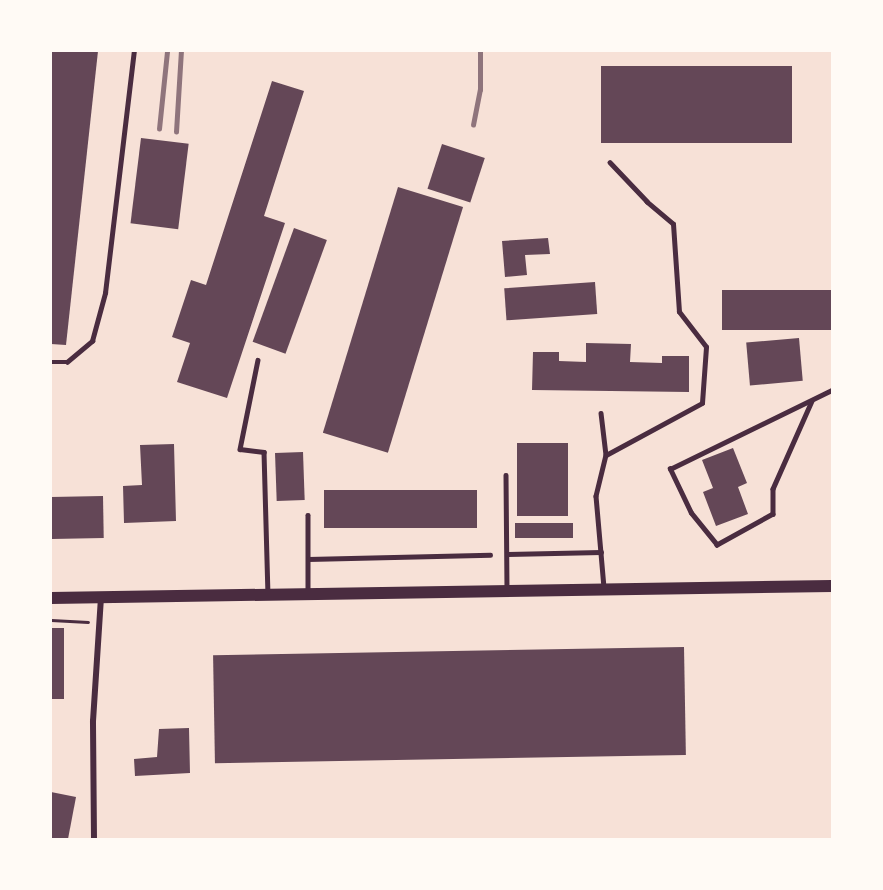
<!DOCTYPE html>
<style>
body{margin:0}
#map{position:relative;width:883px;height:890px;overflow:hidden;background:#f7e1d7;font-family:Inter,sans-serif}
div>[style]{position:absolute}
.building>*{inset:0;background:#644757;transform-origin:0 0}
.path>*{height:3px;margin:-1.5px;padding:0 1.5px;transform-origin:1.5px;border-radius:1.5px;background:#4a2c40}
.service>*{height:4.5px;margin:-2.25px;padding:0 2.25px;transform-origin:2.25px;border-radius:2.25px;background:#4a2c40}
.minor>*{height:6px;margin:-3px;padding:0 3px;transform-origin:3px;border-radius:3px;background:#4a2c40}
.secondary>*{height:12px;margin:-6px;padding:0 6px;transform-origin:6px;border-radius:6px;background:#4a2c40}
.rail>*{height:4.5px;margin:-2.25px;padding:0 2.25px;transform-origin:2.25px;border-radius:2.25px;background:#8f747c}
span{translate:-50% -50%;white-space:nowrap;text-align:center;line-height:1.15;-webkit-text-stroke:4.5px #fffaf5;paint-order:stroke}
.frame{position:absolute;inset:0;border:52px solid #fffaf5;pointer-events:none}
</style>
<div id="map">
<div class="building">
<i style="clip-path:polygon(51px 51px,98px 51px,66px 345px,51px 344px)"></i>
<i style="left:601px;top:66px;width:191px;height:77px"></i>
<i style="clip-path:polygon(272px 81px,304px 91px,264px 216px,285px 223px,227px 398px,177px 382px,190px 343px,172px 337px,191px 280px,206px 285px)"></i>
<i style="left:141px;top:138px;width:48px;height:86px;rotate:7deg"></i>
<i style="left:442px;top:144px;width:45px;height:47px;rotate:18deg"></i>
<i style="left:398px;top:187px;width:68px;height:257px;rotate:17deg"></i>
<i style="left:294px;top:228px;width:35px;height:121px;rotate:20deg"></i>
<i style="clip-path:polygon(548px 238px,550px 254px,525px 255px,527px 275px,505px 277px,502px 241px)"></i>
<i style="left:595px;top:282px;width:32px;height:91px;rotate:86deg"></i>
<i style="left:832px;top:290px;width:40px;height:110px;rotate:90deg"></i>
<i style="left:799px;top:338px;width:43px;height:53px;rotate:85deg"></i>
<i style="clip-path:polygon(586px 343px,631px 344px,630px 362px,662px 363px,662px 356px,689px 356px,689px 392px,532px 390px,533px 352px,559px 352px,559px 361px,586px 362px)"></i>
<i style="left:517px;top:443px;width:51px;height:73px"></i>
<i style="clip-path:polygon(174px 444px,176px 521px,124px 523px,123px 486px,142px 485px,140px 445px)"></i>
<i style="clip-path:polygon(733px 448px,747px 483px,738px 487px,748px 514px,716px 526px,703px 492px,713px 488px,702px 460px)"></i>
<i style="left:303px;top:452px;width:48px;height:28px;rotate:88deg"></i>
<i style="left:477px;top:490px;width:38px;height:153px;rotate:90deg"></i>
<i style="left:103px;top:496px;width:42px;height:52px;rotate:89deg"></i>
<i style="left:515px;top:523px;width:58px;height:15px"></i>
<i style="left:51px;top:628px;width:13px;height:71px"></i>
<i style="left:684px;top:647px;width:108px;height:471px;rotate:89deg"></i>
<i style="clip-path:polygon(189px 728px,190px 773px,135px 776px,134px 759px,157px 757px,159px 729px)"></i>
<i style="clip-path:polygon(51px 792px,76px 797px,68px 839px,51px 839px)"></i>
</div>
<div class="path">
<i style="left:51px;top:620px;width:37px;rotate:3deg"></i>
</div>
<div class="service">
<i style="left:258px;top:360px;width:91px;rotate:101.4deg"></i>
<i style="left:240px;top:449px;width:24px;rotate:7deg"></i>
<i style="left:264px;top:452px;width:140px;rotate:88.4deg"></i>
<i style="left:51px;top:362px;width:16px"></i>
<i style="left:67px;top:362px;width:33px;rotate:-40deg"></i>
<i style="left:92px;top:341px;width:50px;rotate:-74.8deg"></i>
<i style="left:105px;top:293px;width:244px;rotate:-83.2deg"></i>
<i style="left:812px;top:401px;width:96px;rotate:113.9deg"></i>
<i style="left:773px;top:489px;width:25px;rotate:90deg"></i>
<i style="left:773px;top:514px;width:64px;rotate:151deg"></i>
<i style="left:717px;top:545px;width:41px;rotate:-129.1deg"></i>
<i style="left:691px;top:513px;width:49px;rotate:-115.5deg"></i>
<i style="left:670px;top:469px;width:180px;rotate:-26deg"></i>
<i style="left:601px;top:413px;width:42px;rotate:83.2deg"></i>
<i style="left:606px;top:455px;width:42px;rotate:103.7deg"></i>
<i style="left:596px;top:496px;width:92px;rotate:85deg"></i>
<i style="left:606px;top:455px;width:109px;rotate:-28.4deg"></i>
<i style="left:702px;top:403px;width:56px;rotate:-85.9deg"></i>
<i style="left:706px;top:347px;width:44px;rotate:-127.6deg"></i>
<i style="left:679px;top:312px;width:88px;rotate:-93.9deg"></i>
<i style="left:673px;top:224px;width:34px;rotate:-140deg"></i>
<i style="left:647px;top:202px;width:54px;rotate:-133.5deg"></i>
<i style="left:506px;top:475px;width:113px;rotate:89.5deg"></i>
<i style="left:308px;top:515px;width:77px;rotate:90deg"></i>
<i style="left:507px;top:554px;width:94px;rotate:-1.2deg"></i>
<i style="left:308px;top:559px;width:182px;rotate:-1.3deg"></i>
</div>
<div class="minor">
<i style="left:94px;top:839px;width:118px;rotate:-90.5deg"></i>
<i style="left:93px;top:721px;width:123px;rotate:-86.3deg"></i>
</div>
<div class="secondary">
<i style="left:51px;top:598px;width:781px;rotate:-0.88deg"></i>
</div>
<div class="rail">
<i style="left:473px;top:125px;width:36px;rotate:-79deg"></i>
<i style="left:480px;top:90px;width:39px;rotate:-90deg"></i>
<i style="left:159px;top:129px;width:78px;rotate:-84.1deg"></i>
<i style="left:176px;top:132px;width:81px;rotate:-86.5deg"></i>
</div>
<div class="frame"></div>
</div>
